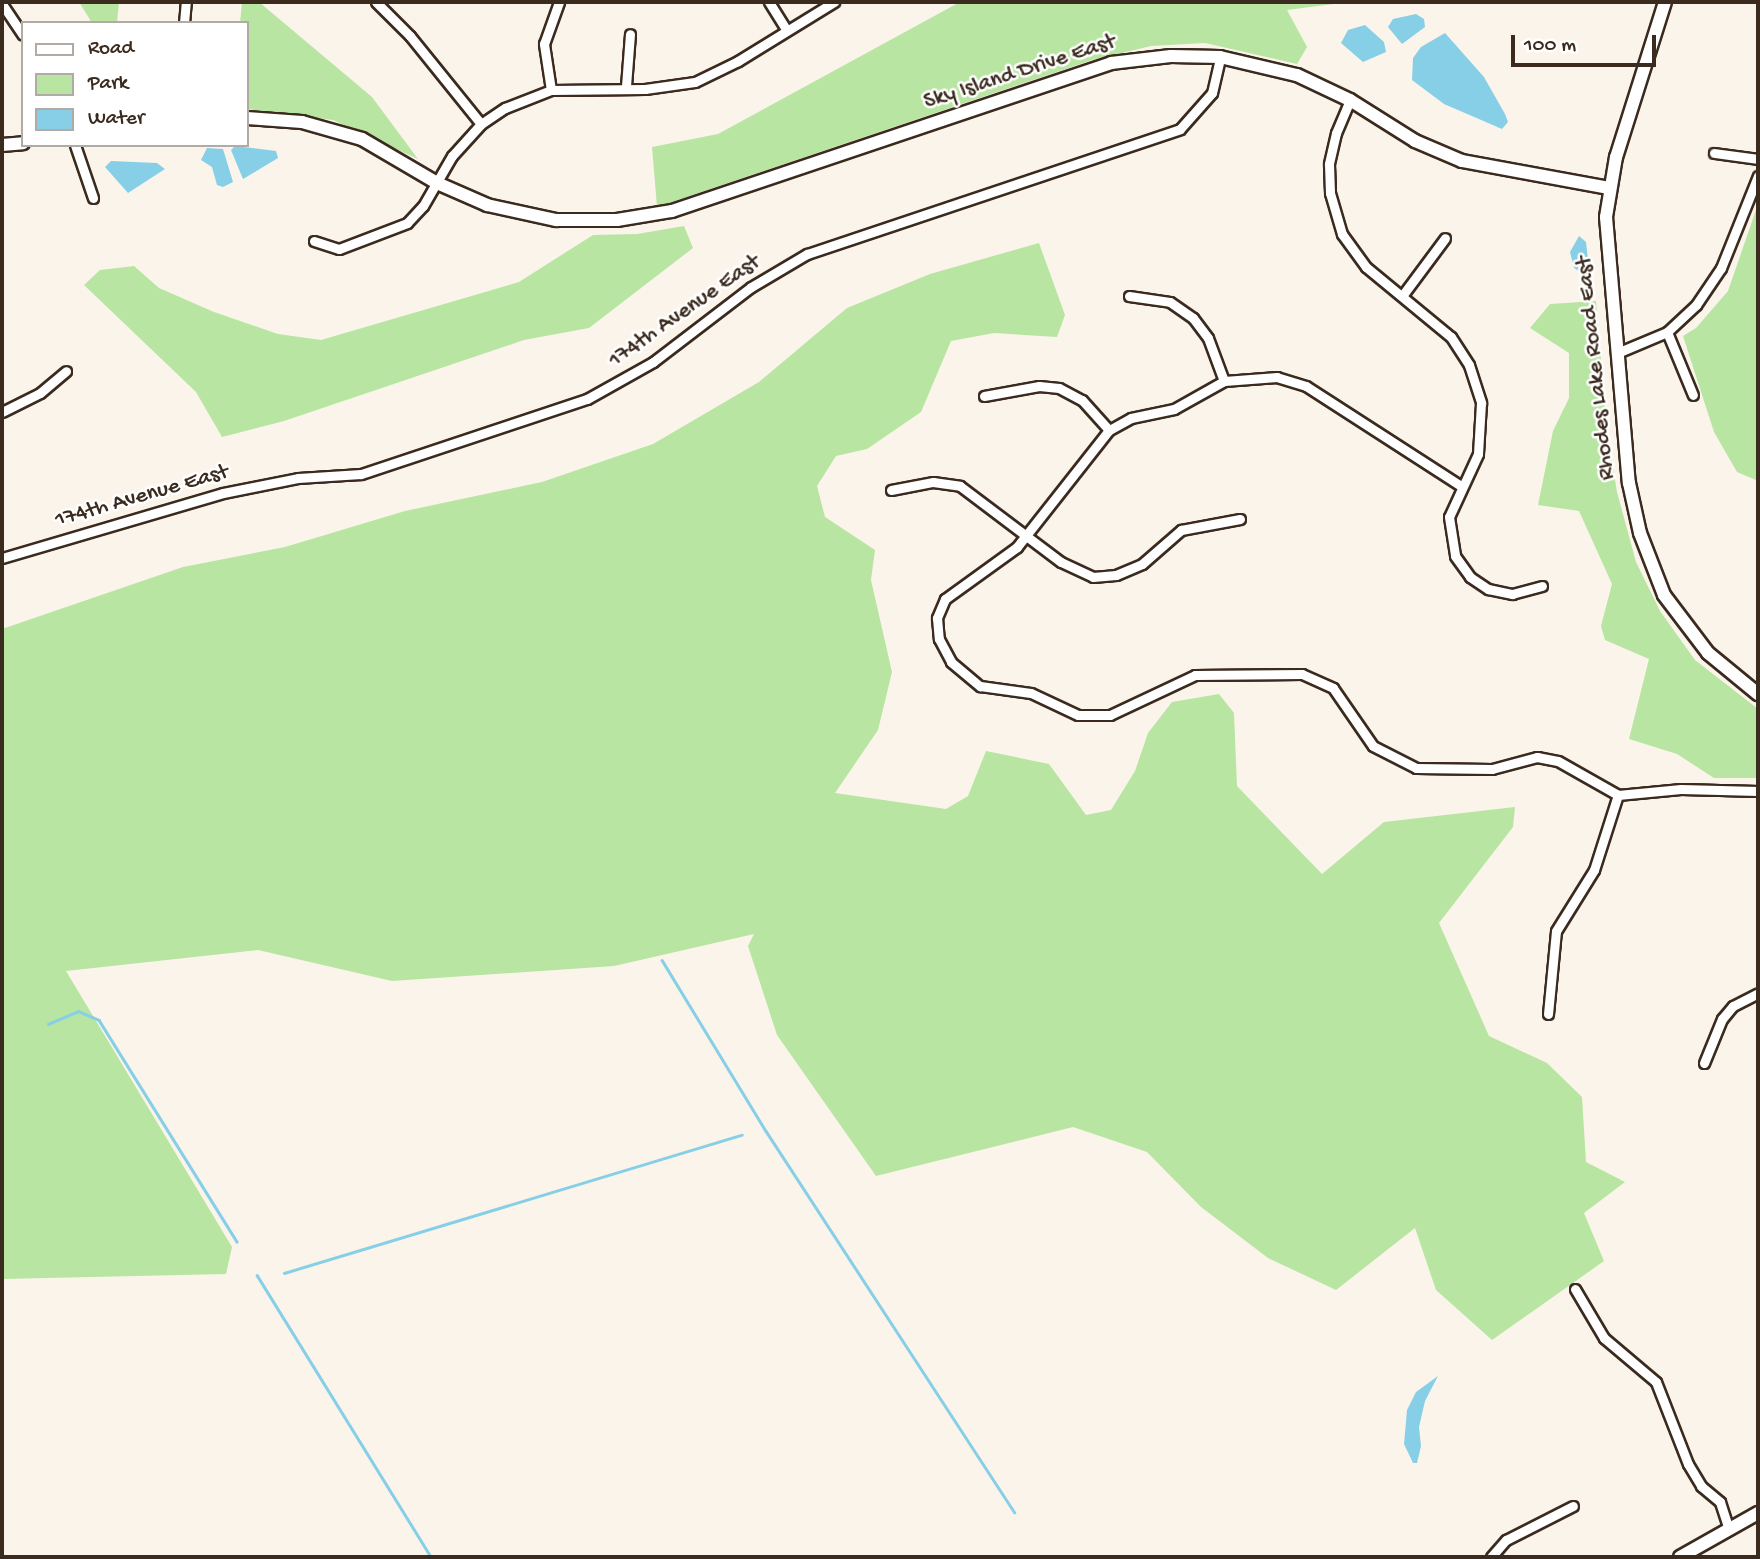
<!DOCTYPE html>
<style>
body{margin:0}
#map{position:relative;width:1760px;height:1559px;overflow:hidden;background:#fbf4eb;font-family:"Gochi Hand",sans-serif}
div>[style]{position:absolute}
.green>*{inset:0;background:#b8e5a2}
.water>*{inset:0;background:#86cfe7}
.stream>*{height:2.5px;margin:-1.25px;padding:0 1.25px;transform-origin:1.25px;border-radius:1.25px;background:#86cfe7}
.roads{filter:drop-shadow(2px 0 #3b2a1e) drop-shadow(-2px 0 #3b2a1e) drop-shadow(0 2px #3b2a1e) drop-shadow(0 -2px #3b2a1e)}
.street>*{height:9px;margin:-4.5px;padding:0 4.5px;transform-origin:4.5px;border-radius:4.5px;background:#fff}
.secondary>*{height:12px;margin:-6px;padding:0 6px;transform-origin:6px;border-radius:6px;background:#fff}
span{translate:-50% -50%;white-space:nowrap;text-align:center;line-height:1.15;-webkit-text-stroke:5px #fff;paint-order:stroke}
.street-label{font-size:23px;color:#3b2a1e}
.frame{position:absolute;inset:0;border:4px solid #3b2a1e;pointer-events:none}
.legend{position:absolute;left:21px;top:21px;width:228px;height:126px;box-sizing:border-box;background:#fff;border:2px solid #b1aaa5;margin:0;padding:9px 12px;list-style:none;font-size:21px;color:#3b2a1e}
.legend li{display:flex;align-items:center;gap:14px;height:35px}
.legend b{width:35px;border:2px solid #b1aaa5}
.scale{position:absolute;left:1511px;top:35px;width:145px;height:32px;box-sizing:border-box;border:4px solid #3b2a1e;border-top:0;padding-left:9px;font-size:21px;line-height:24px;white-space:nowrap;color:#3b2a1e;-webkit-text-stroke:5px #fff;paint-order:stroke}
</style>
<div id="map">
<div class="green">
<i style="clip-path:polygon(79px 2px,119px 2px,117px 23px,92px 23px)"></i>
<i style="clip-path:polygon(242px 2px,259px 2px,372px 97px,418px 159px,333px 120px,247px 109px,247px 23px,240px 23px)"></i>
<i style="clip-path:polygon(960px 2px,1349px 2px,1287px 10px,1307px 47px,1297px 64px,1205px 43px,1151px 46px,1092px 60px,657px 207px,652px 147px,718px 134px)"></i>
<i style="clip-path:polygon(1758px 204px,1758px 481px,1737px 472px,1714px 432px,1683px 336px,1696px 328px,1728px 291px)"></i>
<i style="clip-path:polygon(684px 226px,693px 248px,589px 328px,524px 340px,284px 421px,222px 437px,196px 392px,84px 285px,100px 270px,134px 266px,159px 288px,214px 312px,278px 334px,321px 340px,519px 282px,593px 235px,637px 234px)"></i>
<i style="clip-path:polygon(1039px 243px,1065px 315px,1057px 337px,994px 333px,951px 341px,921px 412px,867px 449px,836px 456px,817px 486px,825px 517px,875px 550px,871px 580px,892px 672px,878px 730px,835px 793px,946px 809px,968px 796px,986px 751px,1049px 764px,1086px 815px,1111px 810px,1135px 771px,1148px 733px,1172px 702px,1219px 694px,1234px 713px,1237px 786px,1322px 874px,1384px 822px,1515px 807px,1513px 827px,1439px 923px,1489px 1036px,1547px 1063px,1582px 1097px,1586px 1162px,1625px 1182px,1584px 1213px,1604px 1261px,1492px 1340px,1436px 1290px,1415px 1228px,1336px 1290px,1268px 1258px,1201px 1207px,1147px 1152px,1073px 1127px,876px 1176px,777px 1035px,748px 946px,754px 934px,614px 966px,392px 981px,258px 950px,66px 971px,232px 1247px,226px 1274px,2px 1279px,2px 629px,183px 567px,285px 547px,405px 511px,542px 482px,653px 444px,759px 382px,847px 308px,930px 274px)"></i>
<i style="clip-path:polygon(1596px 301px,1607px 432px,1617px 492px,1636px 562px,1660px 611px,1695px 660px,1758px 709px,1758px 778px,1714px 778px,1677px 754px,1629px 739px,1649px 659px,1605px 640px,1601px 626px,1612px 584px,1579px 511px,1538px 505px,1553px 431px,1569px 398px,1569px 353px,1530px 328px,1550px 304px)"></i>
</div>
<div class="water">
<i style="clip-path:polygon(1416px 14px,1424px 19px,1425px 27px,1402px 44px,1388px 27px,1393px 19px)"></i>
<i style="clip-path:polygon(1365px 25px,1384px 42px,1386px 52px,1363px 62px,1341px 43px,1348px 30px)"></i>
<i style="clip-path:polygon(1445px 33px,1484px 77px,1505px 114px,1508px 122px,1502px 129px,1444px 104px,1412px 80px,1413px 58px,1421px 47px)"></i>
<i style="clip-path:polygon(235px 146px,276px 151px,278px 158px,243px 179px,231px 150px)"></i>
<i style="clip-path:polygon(207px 148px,223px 149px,233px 182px,223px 187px,217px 185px,212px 167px,201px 160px)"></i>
<i style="clip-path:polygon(111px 161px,157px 163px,165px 169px,128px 193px,105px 167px)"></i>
<i style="clip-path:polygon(1579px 236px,1586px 242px,1589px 268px,1584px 274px,1574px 268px,1570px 252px)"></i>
<i style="clip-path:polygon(1438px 1376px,1425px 1401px,1419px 1427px,1421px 1446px,1417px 1463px,1413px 1463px,1404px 1444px,1407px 1410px,1416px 1392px)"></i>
</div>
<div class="stream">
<i style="left:662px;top:960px;width:200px;rotate:58.7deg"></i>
<i style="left:766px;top:1131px;width:455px;rotate:56.9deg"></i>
<i style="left:48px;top:1024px;width:33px;rotate:-23deg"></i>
<i style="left:78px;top:1011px;width:23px;rotate:23deg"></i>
<i style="left:99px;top:1020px;width:261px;rotate:58.1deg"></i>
<i style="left:284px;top:1273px;width:478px;rotate:-16.8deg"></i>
<i style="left:257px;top:1275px;width:331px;rotate:58.3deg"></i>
</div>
<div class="roads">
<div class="street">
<i style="left:376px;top:2px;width:48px;rotate:45deg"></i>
<i style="left:410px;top:36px;width:113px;rotate:51.1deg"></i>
<i style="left:769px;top:2px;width:32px;rotate:58deg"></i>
<i style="left:2px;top:4px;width:37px;rotate:56deg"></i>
<i style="left:184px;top:23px;width:21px;rotate:-85deg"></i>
<i style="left:626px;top:86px;width:52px;rotate:-85.6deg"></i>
<i style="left:551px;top:90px;width:47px;rotate:-98.7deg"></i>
<i style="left:544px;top:44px;width:45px;rotate:-70.3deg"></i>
<i style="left:1350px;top:100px;width:36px;rotate:113deg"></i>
<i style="left:1336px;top:133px;width:32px;rotate:103deg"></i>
<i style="left:1329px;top:164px;width:29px;rotate:88deg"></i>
<i style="left:1330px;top:193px;width:43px;rotate:73.7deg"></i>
<i style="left:1342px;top:234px;width:41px;rotate:54deg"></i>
<i style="left:1366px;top:267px;width:110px;rotate:39.5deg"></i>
<i style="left:1451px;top:337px;width:33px;rotate:57deg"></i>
<i style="left:1469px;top:365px;width:40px;rotate:72deg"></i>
<i style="left:1481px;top:403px;width:51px;rotate:93.4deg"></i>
<i style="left:1478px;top:454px;width:69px;rotate:114.7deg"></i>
<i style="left:1449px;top:517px;width:39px;rotate:81deg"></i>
<i style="left:1455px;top:556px;width:26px;rotate:54deg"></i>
<i style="left:1470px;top:577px;width:22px;rotate:34deg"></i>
<i style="left:1488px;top:589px;width:25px;rotate:12deg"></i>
<i style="left:1512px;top:594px;width:31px;rotate:-15deg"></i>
<i style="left:75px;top:145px;width:56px;rotate:71.2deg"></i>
<i style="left:1714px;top:153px;width:44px;rotate:7.8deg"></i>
<i style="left:314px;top:241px;width:26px;rotate:18deg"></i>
<i style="left:339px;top:249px;width:73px;rotate:-20.9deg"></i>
<i style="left:407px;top:223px;width:23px;rotate:-47deg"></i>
<i style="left:423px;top:206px;width:58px;rotate:-59.9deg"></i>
<i style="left:452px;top:156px;width:43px;rotate:-47.8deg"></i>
<i style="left:481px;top:124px;width:29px;rotate:-34deg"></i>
<i style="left:505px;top:108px;width:49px;rotate:-21.4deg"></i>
<i style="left:551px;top:90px;width:94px;rotate:-0.6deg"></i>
<i style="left:645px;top:89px;width:50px;rotate:-8deg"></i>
<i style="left:695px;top:82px;width:48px;rotate:-26deg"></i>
<i style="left:738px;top:61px;width:113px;rotate:-31.6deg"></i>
<i style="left:1129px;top:296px;width:41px;rotate:8.3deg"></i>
<i style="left:1170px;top:302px;width:28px;rotate:35deg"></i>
<i style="left:1193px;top:318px;width:25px;rotate:53deg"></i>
<i style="left:1208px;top:338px;width:46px;rotate:69.6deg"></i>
<i style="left:1402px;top:296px;width:72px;rotate:-53.4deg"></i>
<i style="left:1667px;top:332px;width:68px;rotate:67.6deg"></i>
<i style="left:1617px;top:353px;width:54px;rotate:-22.8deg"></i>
<i style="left:1667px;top:332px;width:40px;rotate:-43deg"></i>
<i style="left:1696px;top:305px;width:45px;rotate:-56deg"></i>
<i style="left:1721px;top:268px;width:99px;rotate:-68.1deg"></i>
<i style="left:984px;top:396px;width:56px;rotate:-10.3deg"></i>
<i style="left:1039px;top:386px;width:20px;rotate:6deg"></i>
<i style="left:1059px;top:388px;width:26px;rotate:28deg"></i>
<i style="left:1082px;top:400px;width:40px;rotate:48deg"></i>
<i style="left:2px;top:412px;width:42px;rotate:-26.6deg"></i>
<i style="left:40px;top:393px;width:34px;rotate:-40deg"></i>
<i style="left:1461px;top:486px;width:184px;rotate:-147.2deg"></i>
<i style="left:1306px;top:386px;width:30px;rotate:-163deg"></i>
<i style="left:1277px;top:377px;width:53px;rotate:175.7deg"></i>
<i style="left:1224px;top:381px;width:57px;rotate:150.8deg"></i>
<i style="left:1174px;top:409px;width:44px;rotate:168.2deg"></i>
<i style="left:1131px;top:418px;width:25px;rotate:151deg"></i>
<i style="left:1109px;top:430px;width:149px;rotate:128.2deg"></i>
<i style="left:1017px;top:547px;width:89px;rotate:144.2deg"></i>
<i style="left:945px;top:599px;width:21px;rotate:113deg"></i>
<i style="left:937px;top:618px;width:21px;rotate:85deg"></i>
<i style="left:939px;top:639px;width:26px;rotate:62deg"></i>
<i style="left:951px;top:662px;width:38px;rotate:40deg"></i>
<i style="left:980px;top:686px;width:51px;rotate:7.8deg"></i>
<i style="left:1031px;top:693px;width:52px;rotate:25.1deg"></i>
<i style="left:1078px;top:715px;width:32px"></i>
<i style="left:1110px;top:715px;width:94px;rotate:-25.2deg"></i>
<i style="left:1195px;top:675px;width:107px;rotate:-0.5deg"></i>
<i style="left:1302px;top:674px;width:34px;rotate:24deg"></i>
<i style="left:1333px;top:688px;width:70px;rotate:55.4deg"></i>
<i style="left:1373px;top:746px;width:48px;rotate:27.1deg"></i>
<i style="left:1416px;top:768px;width:76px;rotate:0.8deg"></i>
<i style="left:1492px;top:769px;width:47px;rotate:-14.9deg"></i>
<i style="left:1537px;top:757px;width:21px;rotate:11deg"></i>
<i style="left:1558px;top:761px;width:69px;rotate:29.5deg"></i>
<i style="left:1618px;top:795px;width:63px;rotate:-5.4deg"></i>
<i style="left:1681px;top:789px;width:77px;rotate:1.5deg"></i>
<i style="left:891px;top:490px;width:43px;rotate:-10.8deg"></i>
<i style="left:933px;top:482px;width:27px;rotate:8deg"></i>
<i style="left:960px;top:486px;width:126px;rotate:37deg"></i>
<i style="left:1061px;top:562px;width:35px;rotate:25deg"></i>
<i style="left:1093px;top:577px;width:23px;rotate:-5deg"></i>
<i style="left:1116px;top:575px;width:28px;rotate:-23deg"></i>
<i style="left:1142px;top:564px;width:52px;rotate:-41.1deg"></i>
<i style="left:1181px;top:530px;width:60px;rotate:-10.6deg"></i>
<i style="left:2px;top:558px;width:230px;rotate:-16.4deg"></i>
<i style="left:223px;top:493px;width:76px;rotate:-11.3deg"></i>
<i style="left:298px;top:478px;width:63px;rotate:-3.6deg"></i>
<i style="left:361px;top:474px;width:238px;rotate:-18.4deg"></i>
<i style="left:587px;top:399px;width:76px;rotate:-29.3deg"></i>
<i style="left:653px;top:362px;width:123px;rotate:-37.4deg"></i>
<i style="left:751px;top:287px;width:65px;rotate:-30.5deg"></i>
<i style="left:807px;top:254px;width:393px;rotate:-18.5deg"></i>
<i style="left:1180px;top:129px;width:48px;rotate:-48.4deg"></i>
<i style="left:1212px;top:93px;width:37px;rotate:-77deg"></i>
<i style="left:1548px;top:1014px;width:83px;rotate:-84.5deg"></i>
<i style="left:1556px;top:931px;width:72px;rotate:-58.1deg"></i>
<i style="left:1594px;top:870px;width:79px;rotate:-72.3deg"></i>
<i style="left:1704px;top:1063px;width:48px;rotate:-67.8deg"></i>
<i style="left:1722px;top:1019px;width:17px;rotate:-50deg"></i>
<i style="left:1733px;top:1006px;width:28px;rotate:-27deg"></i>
<i style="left:1575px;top:1289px;width:57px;rotate:59.4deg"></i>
<i style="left:1604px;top:1338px;width:68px;rotate:40.2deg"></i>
<i style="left:1656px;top:1382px;width:88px;rotate:68.7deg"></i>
<i style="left:1688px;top:1464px;width:26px;rotate:59deg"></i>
<i style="left:1701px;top:1486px;width:25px;rotate:40deg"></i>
<i style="left:1720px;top:1502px;width:28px;rotate:72deg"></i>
<i style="left:1491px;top:1557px;width:23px;rotate:-49deg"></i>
<i style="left:1506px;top:1540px;width:75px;rotate:-26.9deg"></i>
</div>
<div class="secondary">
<i style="left:1665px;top:2px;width:163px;rotate:107.5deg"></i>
<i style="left:1616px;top:157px;width:61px;rotate:99.5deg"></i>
<i style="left:1606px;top:217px;width:267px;rotate:85.1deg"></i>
<i style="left:1629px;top:483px;width:51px;rotate:77.6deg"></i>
<i style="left:1640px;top:533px;width:66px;rotate:68.8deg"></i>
<i style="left:1664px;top:595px;width:73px;rotate:52.8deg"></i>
<i style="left:1708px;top:653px;width:65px;rotate:39.4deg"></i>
<i style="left:247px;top:118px;width:55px;rotate:4.2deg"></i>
<i style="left:302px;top:122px;width:62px;rotate:15.8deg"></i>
<i style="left:362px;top:139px;width:87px;rotate:30.4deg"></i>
<i style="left:437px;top:183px;width:55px;rotate:23.7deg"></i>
<i style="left:487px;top:205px;width:71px;rotate:12.3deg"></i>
<i style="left:556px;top:220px;width:61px"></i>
<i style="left:617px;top:220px;width:56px;rotate:-9.3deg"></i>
<i style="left:672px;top:211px;width:463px;rotate:-18.6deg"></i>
<i style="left:1111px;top:63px;width:60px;rotate:-6.7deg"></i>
<i style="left:1171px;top:56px;width:49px;rotate:1.2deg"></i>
<i style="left:1220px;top:57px;width:79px;rotate:13.2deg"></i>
<i style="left:1297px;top:75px;width:59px;rotate:25.3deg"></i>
<i style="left:1350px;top:100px;width:77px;rotate:32.2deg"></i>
<i style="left:1415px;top:141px;width:51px;rotate:23.1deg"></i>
<i style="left:1462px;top:161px;width:149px;rotate:10.4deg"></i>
<i style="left:2px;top:145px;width:21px;rotate:-5deg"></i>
<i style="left:1680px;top:1557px;width:90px;rotate:-29.4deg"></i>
</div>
</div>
<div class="street-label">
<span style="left:1020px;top:73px;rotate:-18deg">Sky Island Drive East</span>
<span style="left:685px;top:312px;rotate:-35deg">174th Avenue East</span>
<span style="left:1597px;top:368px;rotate:-96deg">Rhodes Lake Road East</span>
<span style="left:142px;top:497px;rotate:-16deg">174th Avenue East</span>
</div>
<div class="frame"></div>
<ul class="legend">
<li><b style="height:9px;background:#fff"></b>Road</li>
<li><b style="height:19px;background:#b8e5a2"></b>Park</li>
<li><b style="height:19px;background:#86cfe7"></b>Water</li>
</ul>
<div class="scale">100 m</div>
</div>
